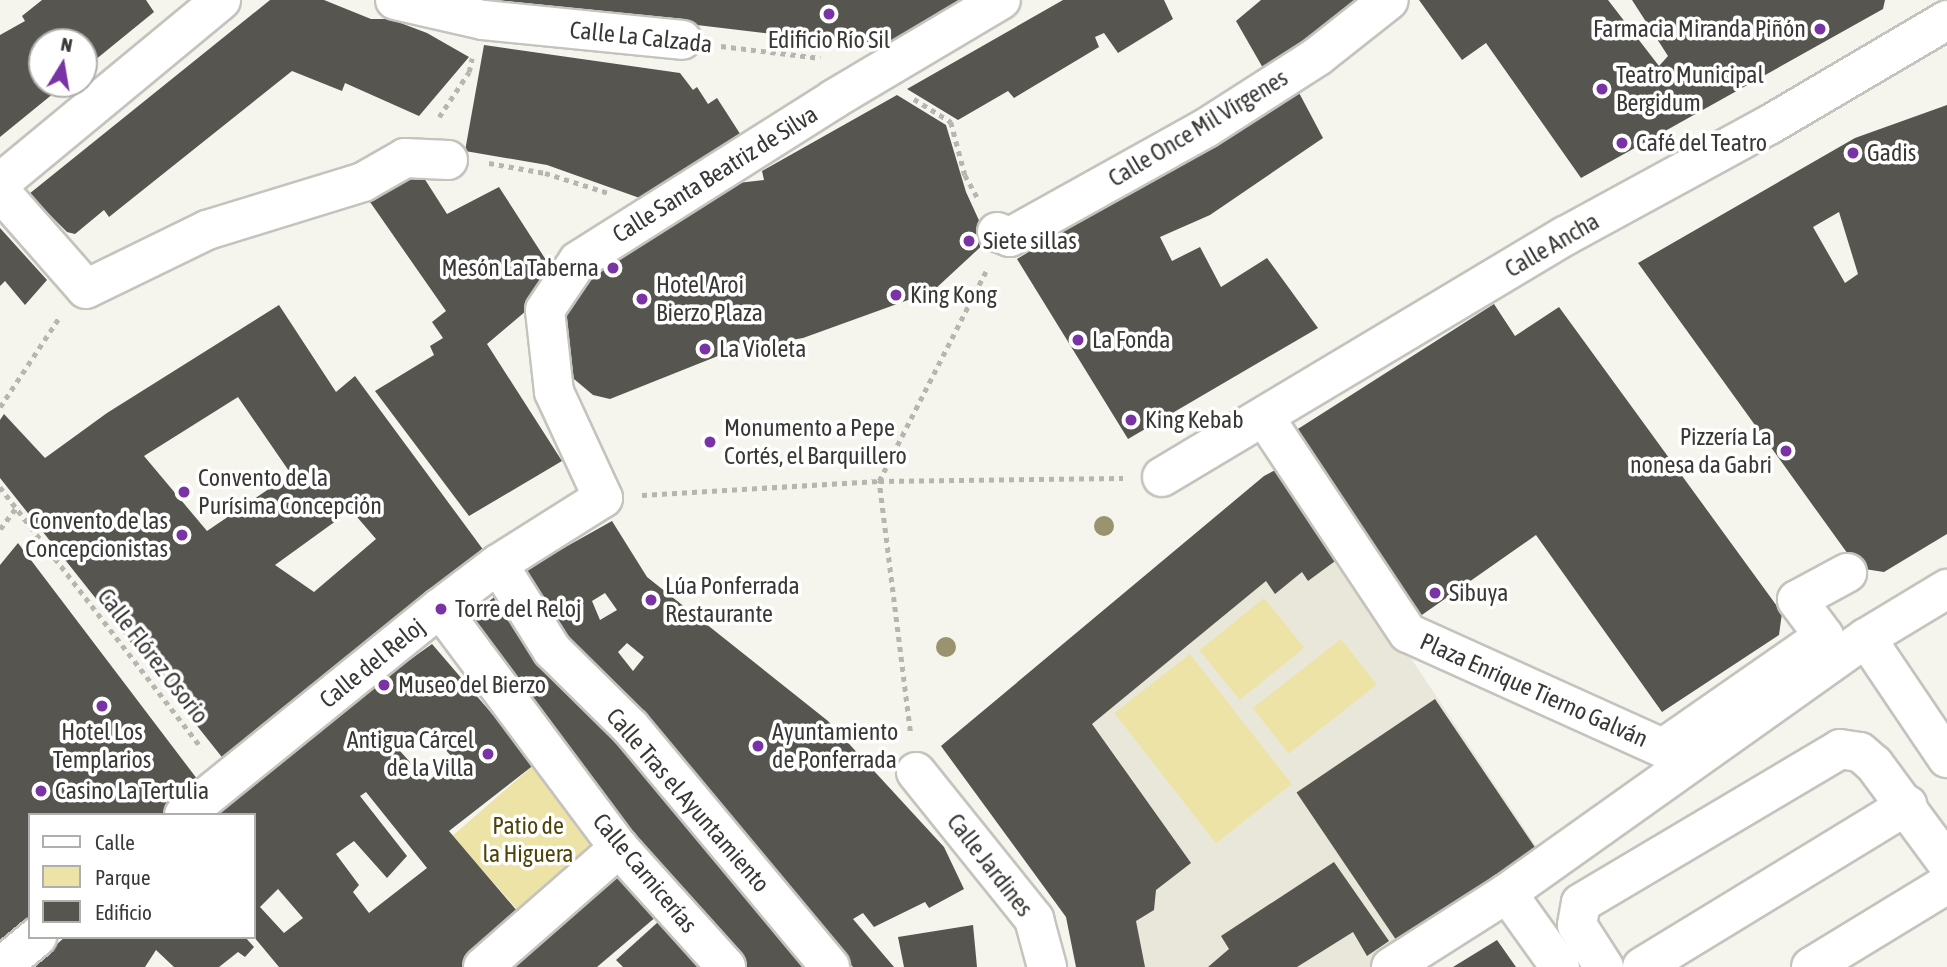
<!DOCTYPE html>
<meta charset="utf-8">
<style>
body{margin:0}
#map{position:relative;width:1947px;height:967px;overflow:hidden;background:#f5f4ed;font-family:"Asap Condensed",sans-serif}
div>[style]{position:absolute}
.built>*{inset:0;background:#e9e7d9}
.green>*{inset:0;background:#ede3a7;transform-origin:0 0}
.building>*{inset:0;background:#56554f;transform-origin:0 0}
.path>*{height:4.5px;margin-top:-2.25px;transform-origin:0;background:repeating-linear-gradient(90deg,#b6b5af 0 5px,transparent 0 10px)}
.roads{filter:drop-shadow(2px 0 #c5c3bd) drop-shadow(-2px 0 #c5c3bd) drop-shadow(0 2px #c5c3bd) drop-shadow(0 -2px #c5c3bd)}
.minor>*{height:38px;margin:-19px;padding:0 19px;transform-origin:19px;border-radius:19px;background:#fff}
.trees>*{width:20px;height:20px;margin:-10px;border-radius:50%;background:#99936f}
.dots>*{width:19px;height:19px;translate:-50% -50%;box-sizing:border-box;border:4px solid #fff;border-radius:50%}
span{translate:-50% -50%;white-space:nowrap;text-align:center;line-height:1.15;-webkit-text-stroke:7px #fff;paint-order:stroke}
.poi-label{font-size:24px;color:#393835}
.right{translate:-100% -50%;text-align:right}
.left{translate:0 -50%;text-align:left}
.street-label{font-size:24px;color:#393835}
.park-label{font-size:24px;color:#4e4408}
.legend{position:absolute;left:28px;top:813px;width:228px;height:126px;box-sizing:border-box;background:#fff;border:2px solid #b0afae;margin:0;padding:9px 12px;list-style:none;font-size:21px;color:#393835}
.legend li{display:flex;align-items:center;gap:14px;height:35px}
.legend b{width:35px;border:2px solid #b0afae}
.north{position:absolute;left:28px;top:28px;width:70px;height:70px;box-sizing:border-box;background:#fff;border:2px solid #b0afae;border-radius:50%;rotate:11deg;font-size:19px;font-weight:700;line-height:28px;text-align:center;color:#393835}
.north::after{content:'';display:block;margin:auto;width:24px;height:32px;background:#7a33a5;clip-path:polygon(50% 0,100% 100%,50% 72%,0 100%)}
</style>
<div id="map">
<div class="built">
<i style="clip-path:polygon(1283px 466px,1542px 855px,1370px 967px,1076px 967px,1066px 917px,941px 746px)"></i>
</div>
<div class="green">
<i style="left:1264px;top:598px;width:64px;height:83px;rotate:51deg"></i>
<i style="left:1341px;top:639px;width:58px;height:112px;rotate:52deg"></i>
<i style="left:1190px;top:654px;width:165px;height:96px;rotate:52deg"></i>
<i style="left:535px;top:764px;width:107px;height:109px;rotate:49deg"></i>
</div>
<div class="building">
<i style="clip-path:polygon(42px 0,146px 0,154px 12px,84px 69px,84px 42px,42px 42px,42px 84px,65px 84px,0 137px,0 35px,25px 21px,22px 16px)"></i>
<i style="clip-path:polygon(270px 0,324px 0,371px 19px,390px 19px,427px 33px,469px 57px,419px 116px,345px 83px,342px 91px,292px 71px,109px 217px,104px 210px,75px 234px,67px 232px,29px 194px)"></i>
<i style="clip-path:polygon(487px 0,960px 0,888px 45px,873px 46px)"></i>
<i style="clip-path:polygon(1063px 0,1164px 0,1173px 19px,1118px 53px,1104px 33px,1095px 37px,1099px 47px,1014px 98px,1008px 91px,958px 120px,907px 89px)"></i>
<i style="clip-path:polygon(1261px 0,1369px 0,1267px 75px,1236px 21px)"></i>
<i style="clip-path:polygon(1419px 0,1608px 0,1659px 66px,1668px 56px,1632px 0,1885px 0,1883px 9px,1581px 178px,1486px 43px,1462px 60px)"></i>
<i style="clip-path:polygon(484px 45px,680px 73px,693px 90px,697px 87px,708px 104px,717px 98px,746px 143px,648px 201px,547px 165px,465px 151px)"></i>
<i style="clip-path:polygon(1297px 89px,1323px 138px,1210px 215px,1160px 237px,1172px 261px,1200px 247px,1221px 287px,1267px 258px,1318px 328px,1128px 439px,1017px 259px)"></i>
<i style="clip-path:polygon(897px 95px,946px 125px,966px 192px,988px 240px,933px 291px,803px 338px,733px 350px,610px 399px,593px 395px,574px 379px,560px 328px,570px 288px,729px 184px,764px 180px,762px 171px)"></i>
<i style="clip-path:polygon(evenodd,1947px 105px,1947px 534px,1884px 572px,1858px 568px,1638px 263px,1855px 138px,1947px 105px,1839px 212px,1858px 274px,1845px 283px,1813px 227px,1839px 212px)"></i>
<i style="clip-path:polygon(417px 167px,447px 214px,499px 187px,555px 274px,533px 305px,487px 344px,562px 461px,469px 516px,375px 391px,434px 355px,430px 346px,443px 338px,432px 322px,446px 311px,361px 189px)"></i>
<i style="clip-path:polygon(0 228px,47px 280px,25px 305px,5px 281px,0 286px)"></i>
<i style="clip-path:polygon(1494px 304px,1515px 336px,1559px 307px,1782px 613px,1779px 635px,1662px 712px,1536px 535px,1409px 624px,1290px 434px)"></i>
<i style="clip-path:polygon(evenodd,279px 305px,336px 392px,355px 376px,490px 559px,225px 761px,0 478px,0 420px,4px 414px,45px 458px,107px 413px,279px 305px,238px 397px,291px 474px,207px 531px,144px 456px,238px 397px,279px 305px,351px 510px,376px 539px,314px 592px,275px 565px,351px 510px)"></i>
<i style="clip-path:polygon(1283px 466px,1342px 556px,1308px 581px,1302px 572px,1275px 594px,1266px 581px,1092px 724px,1191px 863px,1156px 890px,1154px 910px,1136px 921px,1145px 967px,1076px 967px,1066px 917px,941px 746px,1264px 476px)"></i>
<i style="clip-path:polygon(evenodd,612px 521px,647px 577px,828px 721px,944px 847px,964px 889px,929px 908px,925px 902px,874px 927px,863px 913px,853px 919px,894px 967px,853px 967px,512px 577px,612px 521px,605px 593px,617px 610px,600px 620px,592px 601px,605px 593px,612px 521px,627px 643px,644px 657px,633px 671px,618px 652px,627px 643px)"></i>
<i style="clip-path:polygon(18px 543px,207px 792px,177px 815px,30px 815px,30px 925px,0 950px,0 565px)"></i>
<i style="clip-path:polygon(497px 595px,824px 967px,745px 967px,641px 849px,463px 621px)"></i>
<i style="clip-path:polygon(evenodd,432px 644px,535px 764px,449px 831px,523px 918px,467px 967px,279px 967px,254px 937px,254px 815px,207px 815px,313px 729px,432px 644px,425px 727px,453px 758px,428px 782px,400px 751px,425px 727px,432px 644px,366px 792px,427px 868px,369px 913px,353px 892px,359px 885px,336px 854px,354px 841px,387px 878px,407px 856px,360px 796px,366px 792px,432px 644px,278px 889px,303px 918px,284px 933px,260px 907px,278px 889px)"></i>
<i style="left:1435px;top:699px;width:189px;height:167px;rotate:56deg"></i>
<i style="clip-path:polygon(1334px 862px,1389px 941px,1367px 956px,1353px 932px,1297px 967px,1208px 967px,1229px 949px,1221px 936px)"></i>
<i style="clip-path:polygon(624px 872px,664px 910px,597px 967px,512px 967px)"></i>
<i style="clip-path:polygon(668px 913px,719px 967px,623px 967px,616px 960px)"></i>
<i style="clip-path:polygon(973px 925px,977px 967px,904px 967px,898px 937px)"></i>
<i style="clip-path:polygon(65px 937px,245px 937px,254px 947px,245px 957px,238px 952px,219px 967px,174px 967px,156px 950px,145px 967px,31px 967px)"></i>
<i style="clip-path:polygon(1497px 940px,1516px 967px,1453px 967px)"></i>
</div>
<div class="path">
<i style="left:721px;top:46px;width:100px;rotate:6.9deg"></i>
<i style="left:914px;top:99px;width:44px;rotate:31.9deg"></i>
<i style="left:951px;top:122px;width:55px;rotate:75.2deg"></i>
<i style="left:965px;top:175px;width:26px;rotate:61deg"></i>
<i style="left:439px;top:117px;width:54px;rotate:-56.3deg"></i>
<i style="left:469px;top:72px;width:14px;rotate:-78deg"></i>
<i style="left:489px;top:163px;width:57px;rotate:10.1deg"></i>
<i style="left:545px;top:173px;width:67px;rotate:17.4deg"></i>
<i style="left:0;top:407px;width:107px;rotate:-56.5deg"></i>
<i style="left:0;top:487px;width:330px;rotate:52.3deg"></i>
<i style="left:642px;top:495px;width:237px;rotate:-3.4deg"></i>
<i style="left:879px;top:481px;width:244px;rotate:-0.7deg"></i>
<i style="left:0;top:529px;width:26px;rotate:-53deg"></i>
<i style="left:910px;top:731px;width:252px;rotate:-97.1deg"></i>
<i style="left:879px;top:481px;width:236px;rotate:-63deg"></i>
</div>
<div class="roads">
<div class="minor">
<i style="left:395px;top:0;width:90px;rotate:12.8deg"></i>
<i style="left:483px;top:20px;width:200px;rotate:5.7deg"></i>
<i style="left:0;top:183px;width:287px;rotate:-39.6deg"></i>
<i style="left:0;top:191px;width:130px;rotate:48.7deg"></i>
<i style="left:86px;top:289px;width:135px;rotate:-26deg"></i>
<i style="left:207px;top:230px;width:163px;rotate:-17.1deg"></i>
<i style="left:363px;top:182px;width:48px;rotate:-29.7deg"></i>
<i style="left:405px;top:158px;width:43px;rotate:2.7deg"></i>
<i style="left:997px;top:232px;width:14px;rotate:21deg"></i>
<i style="left:1010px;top:237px;width:224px;rotate:-29.1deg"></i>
<i style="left:1206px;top:128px;width:133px;rotate:-32.7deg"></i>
<i style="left:1318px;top:56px;width:90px;rotate:-38.3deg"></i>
<i style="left:1265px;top:418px;width:258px;rotate:56.4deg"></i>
<i style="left:1408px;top:633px;width:280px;rotate:24.3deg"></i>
<i style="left:1663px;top:748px;width:196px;rotate:-34.8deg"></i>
<i style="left:1824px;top:636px;width:45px;rotate:-126.9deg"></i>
<i style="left:1797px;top:600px;width:57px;rotate:-28.4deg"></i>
<i style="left:1162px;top:477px;width:470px;rotate:-30.9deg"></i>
<i style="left:1565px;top:236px;width:232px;rotate:-28.6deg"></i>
<i style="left:1769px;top:125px;width:207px;rotate:-30.5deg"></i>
<i style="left:498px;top:564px;width:102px;rotate:57.9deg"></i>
<i style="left:552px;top:650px;width:111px;rotate:44.6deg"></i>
<i style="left:631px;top:728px;width:311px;rotate:50.2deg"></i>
<i style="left:440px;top:608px;width:299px;rotate:53.3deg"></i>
<i style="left:619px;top:848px;width:160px;rotate:48deg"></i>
<i style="left:1866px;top:638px;width:145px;rotate:56deg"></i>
<i style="left:916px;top:772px;width:189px;rotate:51.2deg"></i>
<i style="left:1034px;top:919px;width:50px;rotate:74.8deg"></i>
<i style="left:184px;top:815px;width:329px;rotate:-39deg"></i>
<i style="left:440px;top:608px;width:73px;rotate:-37.2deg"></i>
<i style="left:498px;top:564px;width:124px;rotate:-32.2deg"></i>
<i style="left:603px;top:498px;width:117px;rotate:-114.8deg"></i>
<i style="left:554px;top:392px;width:82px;rotate:-96.3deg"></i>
<i style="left:545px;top:310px;width:59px;rotate:-56deg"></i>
<i style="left:578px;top:261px;width:303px;rotate:-32.3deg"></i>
<i style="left:834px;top:99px;width:194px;rotate:-30.7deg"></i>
<i style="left:1px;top:967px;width:47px;rotate:-39.8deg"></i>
<i style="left:483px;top:967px;width:181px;rotate:-41.2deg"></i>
<i style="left:1391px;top:967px;width:138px;rotate:-32.5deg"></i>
<i style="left:1560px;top:967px;width:91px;rotate:-125.6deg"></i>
<i style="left:1507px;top:893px;width:440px;rotate:-35.4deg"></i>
<i style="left:1866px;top:638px;width:95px;rotate:-31.2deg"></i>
<i style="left:1604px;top:967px;width:50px;rotate:-122.7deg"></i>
<i style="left:1577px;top:925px;width:22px;rotate:-80deg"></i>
<i style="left:1581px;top:903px;width:301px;rotate:-30.7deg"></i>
<i style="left:1840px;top:749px;width:20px;rotate:9deg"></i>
<i style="left:1860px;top:752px;width:18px;rotate:41deg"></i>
<i style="left:1874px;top:764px;width:123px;rotate:53.6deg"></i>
<i style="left:1642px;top:967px;width:311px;rotate:-31.4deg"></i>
<i style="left:1811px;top:967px;width:159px;rotate:-31.4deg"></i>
</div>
</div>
<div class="trees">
<i style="left:1104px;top:526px"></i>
<i style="left:946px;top:647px"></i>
</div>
<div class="dots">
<i style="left:829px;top:14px;background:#7a33a5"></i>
<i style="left:1820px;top:29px;background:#7a33a5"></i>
<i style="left:1602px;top:89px;background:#7a33a5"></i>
<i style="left:1622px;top:143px;background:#7a33a5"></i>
<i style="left:1853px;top:153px;background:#7a33a5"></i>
<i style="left:969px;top:241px;background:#7a33a5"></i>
<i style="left:613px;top:268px;background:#7a33a5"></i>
<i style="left:896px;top:295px;background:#7a33a5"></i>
<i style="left:642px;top:299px;background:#7a33a5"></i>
<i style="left:1078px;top:340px;background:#7a33a5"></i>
<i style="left:705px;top:349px;background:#7a33a5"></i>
<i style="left:1131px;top:420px;background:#7a33a5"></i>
<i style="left:710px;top:442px;background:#7a33a5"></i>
<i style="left:1786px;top:451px;background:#7a33a5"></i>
<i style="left:184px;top:492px;background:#7a33a5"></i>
<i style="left:182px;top:535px;background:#7a33a5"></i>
<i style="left:1435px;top:593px;background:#7a33a5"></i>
<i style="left:651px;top:600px;background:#7a33a5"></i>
<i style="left:441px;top:609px;background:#7a33a5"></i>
<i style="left:384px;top:685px;background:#7a33a5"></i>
<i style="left:102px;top:706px;background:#7a33a5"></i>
<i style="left:758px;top:746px;background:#7a33a5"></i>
<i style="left:488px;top:754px;background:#7a33a5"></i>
<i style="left:41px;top:791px;background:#7a33a5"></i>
</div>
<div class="poi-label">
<span class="right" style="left:1806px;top:29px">Farmacia Miranda Piñón</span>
<span style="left:829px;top:40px">Edificio Río Sil</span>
<span class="left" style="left:1616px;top:89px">Teatro Municipal<br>Bergidum</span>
<span class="left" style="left:1636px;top:143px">Café del Teatro</span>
<span class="left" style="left:1867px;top:153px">Gadis</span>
<span class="left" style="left:983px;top:241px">Siete sillas</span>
<span class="right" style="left:599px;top:268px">Mesón La Taberna</span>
<span class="left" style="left:656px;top:299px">Hotel Aroi<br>Bierzo Plaza</span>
<span class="left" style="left:910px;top:295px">King Kong</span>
<span class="left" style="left:1092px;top:340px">La Fonda</span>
<span class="left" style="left:719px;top:349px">La Violeta</span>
<span class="left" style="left:1145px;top:420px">King Kebab</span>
<span class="left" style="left:724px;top:442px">Monumento a Pepe<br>Cortés, el Barquillero</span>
<span class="right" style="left:1772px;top:451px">Pizzería La<br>nonesa da Gabri</span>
<span class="left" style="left:198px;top:492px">Convento de la<br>Purísima Concepción</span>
<span class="right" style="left:168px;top:535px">Convento de las<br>Concepcionistas</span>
<span class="left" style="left:665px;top:600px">Lúa Ponferrada<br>Restaurante</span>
<span class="left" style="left:1449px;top:593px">Sibuya</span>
<span class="left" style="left:455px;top:609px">Torre del Reloj</span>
<span class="left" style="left:398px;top:685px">Museo del Bierzo</span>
<span style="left:102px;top:746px">Hotel Los<br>Templarios</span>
<span class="left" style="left:772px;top:746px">Ayuntamiento<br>de Ponferrada</span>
<span class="right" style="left:474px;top:754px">Antigua Cárcel<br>de la Villa</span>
<span class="left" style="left:55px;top:791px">Casino La Tertulia</span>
</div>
<div class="street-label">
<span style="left:641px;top:37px;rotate:6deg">Calle La Calzada</span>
<span style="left:1198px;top:128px;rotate:-31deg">Calle Once Mil Vírgenes</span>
<span style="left:715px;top:174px;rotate:-32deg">Calle Santa Beatriz de Silva</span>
<span style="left:1552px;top:245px;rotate:-30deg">Calle Ancha</span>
<span style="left:153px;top:656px;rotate:52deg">Calle Flórez Osorio</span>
<span style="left:372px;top:663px;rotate:-39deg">Calle del Reloj</span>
<span style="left:1534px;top:690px;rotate:24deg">Plaza Enrique Tierno Galván</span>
<span style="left:688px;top:800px;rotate:49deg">Calle Tras el Ayuntamiento</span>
<span style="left:990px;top:865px;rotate:52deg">Calle Jardines</span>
<span style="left:645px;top:873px;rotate:50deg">Calle Carnicerías</span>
</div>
<div class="park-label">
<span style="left:528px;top:840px">Patio de<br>la Higuera</span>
</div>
<ul class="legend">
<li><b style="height:9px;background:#fff"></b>Calle</li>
<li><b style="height:19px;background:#ede3a7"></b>Parque</li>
<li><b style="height:19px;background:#56554f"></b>Edificio</li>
</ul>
<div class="north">N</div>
</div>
